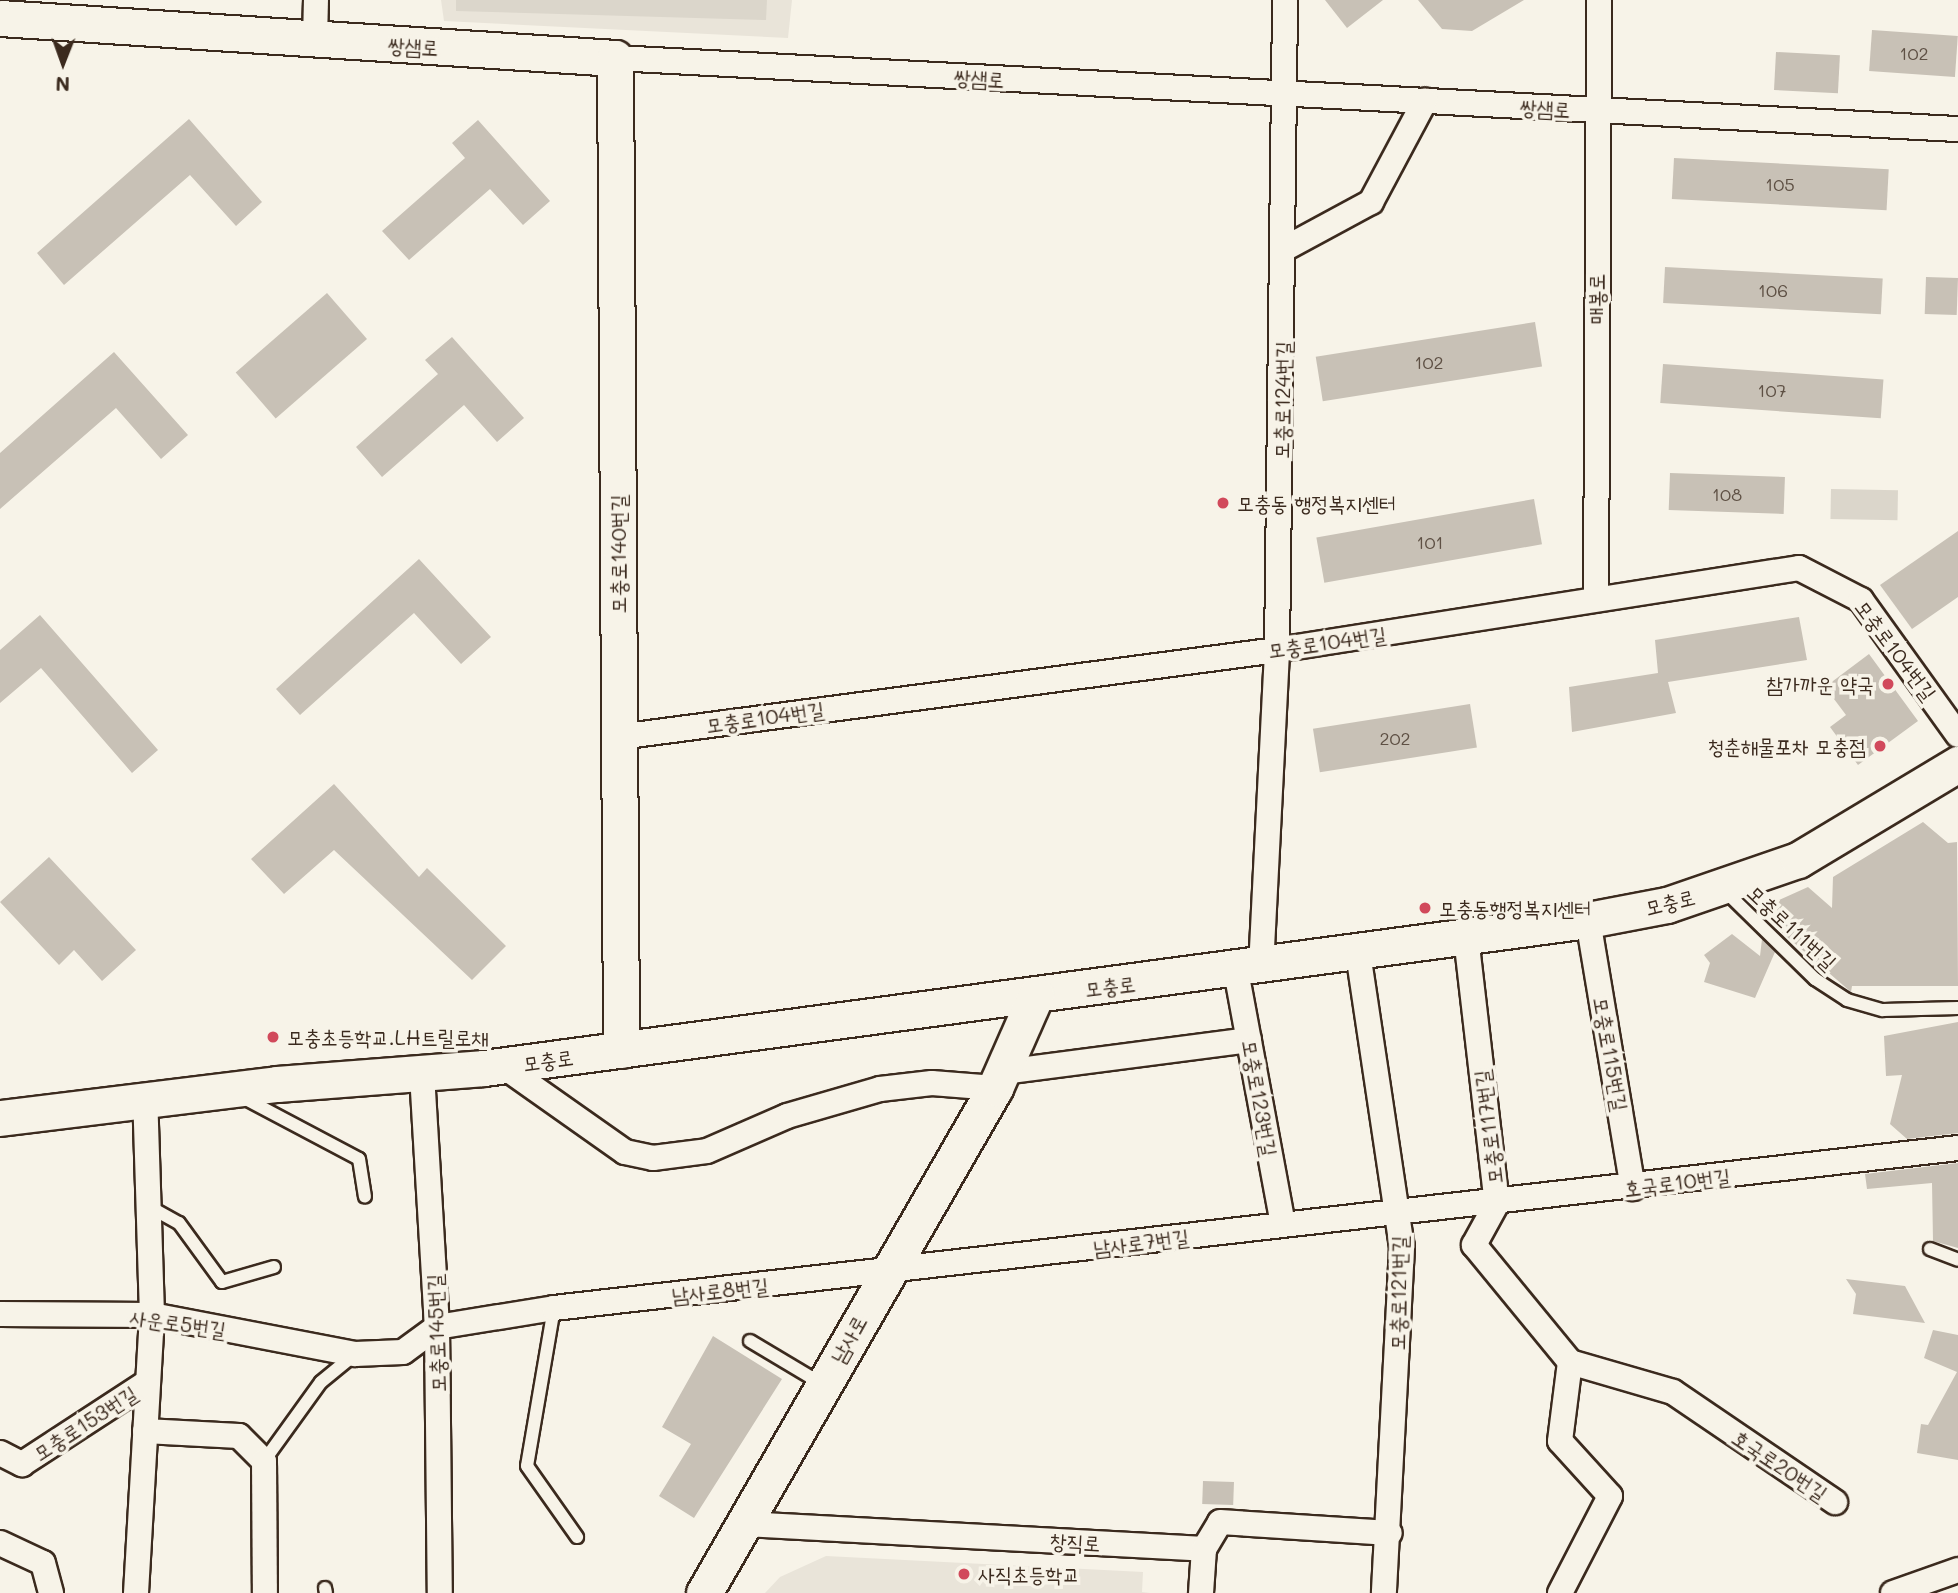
<!DOCTYPE html>
<meta charset="utf-8">
<style>
body{margin:0}
#map{position:relative;width:1958px;height:1593px;overflow:hidden;background:#f7f3e8;font-family:Mali,"Poor Story",sans-serif}
div>[style]{position:absolute}
.built>*{inset:0;background:#e9e4d9}
.green>*{inset:0;background:#dbd6cb;transform-origin:0 0}
.building>*{inset:0;background:#c8c1b6;transform-origin:0 0}
.roads{filter:drop-shadow(2px 0 #3b2a1e) drop-shadow(-2px 0 #3b2a1e) drop-shadow(0 2px #3b2a1e) drop-shadow(0 -2px #3b2a1e)}
.lane>*{height:12px;margin:-6px;padding:0 6px;transform-origin:6px;border-radius:6px;background:#f7f3e8}
.street>*{height:24px;margin:-12px;padding:0 12px;transform-origin:12px;border-radius:12px;background:#f7f3e8}
.secondary>*{height:35px;margin:-17.5px;padding:0 17.5px;transform-origin:17.5px;border-radius:17.5px;background:#f7f3e8}
.dots>*{width:19px;height:19px;translate:-50% -50%;box-sizing:border-box;border:4px solid #f7f3e8;border-radius:50%}
span{translate:-50% -50%;white-space:nowrap;text-align:center;line-height:1.15;-webkit-text-stroke:7px #f7f3e8;paint-order:stroke}
.number-label{font-size:18px;color:#5e5044}
.number-label span{-webkit-text-stroke-width:0}
.street-label{font-size:21px;color:#3b2a1e}
.poi-label{font-size:21px;color:#3b2a1e}
.left{translate:0 -50%;text-align:left}
.right{translate:-100% -50%;text-align:right}
.north{position:absolute;left:28px;top:28px;width:70px;height:70px;-webkit-text-stroke:5px #f7f3e8;paint-order:stroke;rotate:181deg;font-size:19px;font-weight:700;line-height:28px;text-align:center;color:#3b2a1e}
.north::after{content:'';display:block;margin:auto;width:24px;height:32px;background:#3b2a1e;clip-path:polygon(50% 0,100% 100%,50% 72%,0 100%)}
</style>
<div id="map">
<div class="built">
<i style="clip-path:polygon(441px 0,792px 0,788px 38px,444px 21px)"></i>
<i style="clip-path:polygon(826px 1556px,1143px 1572px,1142px 1592px,1150px 1593px,765px 1593px,780px 1577px)"></i>
</div>
<div class="green">
<i style="clip-path:polygon(456px 0,767px 0,766px 20px,456px 11px)"></i>
<i style="left:1831px;top:489px;width:67px;height:30px;rotate:1deg"></i>
</div>
<div class="building">
<i style="clip-path:polygon(1325px 0,1383px 0,1347px 28px)"></i>
<i style="clip-path:polygon(1418px 0,1524px 0,1472px 31px,1442px 29px)"></i>
<i style="left:1872px;top:30px;width:86px;height:41px;rotate:4deg"></i>
<i style="left:1776px;top:52px;width:64px;height:38px;rotate:3deg"></i>
<i style="clip-path:polygon(189px 119px,262px 202px,236px 226px,190px 175px,64px 285px,37px 253px)"></i>
<i style="clip-path:polygon(478px 120px,550px 201px,523px 225px,490px 189px,409px 260px,382px 231px,465px 158px,452px 143px)"></i>
<i style="left:1674px;top:158px;width:215px;height:41px;rotate:3deg"></i>
<i style="left:1665px;top:267px;width:218px;height:36px;rotate:3deg"></i>
<i style="left:1926px;top:277px;width:32px;height:37px;rotate:2deg"></i>
<i style="left:327px;top:293px;width:61px;height:121px;rotate:49deg"></i>
<i style="left:1535px;top:322px;width:45px;height:222px;rotate:81deg"></i>
<i style="clip-path:polygon(452px 337px,524px 418px,497px 442px,464px 405px,382px 477px,356px 447px,438px 374px,425px 360px)"></i>
<i style="clip-path:polygon(114px 352px,188px 435px,161px 459px,116px 408px,0 509px,0 453px)"></i>
<i style="left:1663px;top:364px;width:221px;height:39px;rotate:4deg"></i>
<i style="left:1670px;top:473px;width:115px;height:37px;rotate:2deg"></i>
<i style="left:1534px;top:499px;width:46px;height:221px;rotate:80deg"></i>
<i style="clip-path:polygon(1958px 531px,1958px 597px,1912px 629px,1880px 585px)"></i>
<i style="clip-path:polygon(419px 559px,491px 637px,461px 664px,414px 613px,300px 715px,276px 689px)"></i>
<i style="clip-path:polygon(40px 615px,158px 750px,132px 773px,41px 668px,0 703px,0 650px)"></i>
<i style="clip-path:polygon(1799px 617px,1807px 660px,1668px 682px,1676px 713px,1572px 732px,1569px 687px,1658px 673px,1655px 640px)"></i>
<i style="clip-path:polygon(1869px 654px,1918px 721px,1858px 765px,1830px 727px,1846px 715px,1825px 687px)"></i>
<i style="left:1470px;top:704px;width:44px;height:159px;rotate:81deg"></i>
<i style="clip-path:polygon(334px 784px,419px 877px,427px 868px,506px 946px,472px 980px,334px 850px,284px 894px,251px 859px)"></i>
<i style="clip-path:polygon(1923px 822px,1948px 843px,1957px 842px,1958px 986px,1852px 986px,1851px 992px,1764px 917px,1766px 906px,1808px 887px,1832px 908px,1833px 877px)"></i>
<i style="clip-path:polygon(49px 857px,136px 950px,102px 981px,74px 950px,59px 965px,0 902px)"></i>
<i style="clip-path:polygon(1732px 934px,1760px 956px,1762px 939px,1775px 952px,1755px 998px,1704px 982px,1710px 963px,1704px 955px)"></i>
<i style="clip-path:polygon(1958px 1022px,1958px 1133px,1907px 1139px,1890px 1124px,1902px 1075px,1886px 1076px,1884px 1036px)"></i>
<i style="clip-path:polygon(1958px 1163px,1958px 1248px,1933px 1241px,1932px 1183px,1867px 1189px,1865px 1174px)"></i>
<i style="clip-path:polygon(1846px 1279px,1905px 1286px,1925px 1323px,1853px 1314px,1856px 1294px)"></i>
<i style="clip-path:polygon(1933px 1330px,1958px 1335px,1958px 1460px,1917px 1453px,1921px 1424px,1928px 1425px,1957px 1372px,1924px 1358px)"></i>
<i style="clip-path:polygon(713px 1336px,782px 1379px,694px 1518px,659px 1496px,691px 1444px,662px 1427px)"></i>
<i style="left:1203px;top:1481px;width:31px;height:23px;rotate:2deg"></i>
</div>
<div class="roads">
<div class="lane">
<i style="left:1723px;top:889px;width:129px;rotate:44.4deg"></i>
<i style="left:1815px;top:979px;width:38px;rotate:33deg"></i>
<i style="left:1847px;top:1000px;width:37px;rotate:16deg"></i>
<i style="left:1883px;top:1010px;width:75px;rotate:-1.5deg"></i>
<i style="left:242px;top:1097px;width:132px;rotate:27.9deg"></i>
<i style="left:359px;top:1159px;width:38px;rotate:81deg"></i>
<i style="left:148px;top:1206px;width:35px;rotate:29deg"></i>
<i style="left:179px;top:1223px;width:73px;rotate:53.9deg"></i>
<i style="left:222px;top:1282px;width:54px;rotate:-16.1deg"></i>
<i style="left:1930px;top:1249px;width:30px;rotate:21deg"></i>
<i style="left:554px;top:1308px;width:160px;rotate:99.7deg"></i>
<i style="left:527px;top:1466px;width:87px;rotate:54.8deg"></i>
<i style="left:750px;top:1341px;width:84px;rotate:30.8deg"></i>
<i style="left:264px;top:1461px;width:97px;rotate:-54.2deg"></i>
<i style="left:321px;top:1382px;width:43px;rotate:-39.3deg"></i>
<i style="left:325px;top:1588px;width:5px;rotate:79deg"></i>
</div>
<div class="street">
<i style="left:315px;top:40px;width:40px;rotate:-88.6deg"></i>
<i style="left:615px;top:58px;width:1345px;rotate:3.03deg"></i>
<i style="left:1284px;top:249px;width:99px;rotate:-28.4deg"></i>
<i style="left:1371px;top:202px;width:115px;rotate:-61.9deg"></i>
<i style="left:1596px;top:599px;width:599px;rotate:-89.71deg"></i>
<i style="left:619px;top:737px;width:664px;rotate:-7.53deg"></i>
<i style="left:1277px;top:650px;width:528px;rotate:-8.93deg"></i>
<i style="left:1799px;top:568px;width:70px;rotate:27.3deg"></i>
<i style="left:1861px;top:600px;width:166px;rotate:54.3deg"></i>
<i style="left:1588px;top:920px;width:272px;rotate:80.5deg"></i>
<i style="left:1466px;top:937px;width:268px;rotate:83.4deg"></i>
<i style="left:1497px;top:1203px;width:48px;rotate:118.7deg"></i>
<i style="left:1474px;top:1245px;width:151px;rotate:50.6deg"></i>
<i style="left:1358px;top:953px;width:297px;rotate:81.5deg"></i>
<i style="left:1402px;top:1247px;width:346px;rotate:93deg"></i>
<i style="left:1261px;top:968px;width:318px;rotate:-87.1deg"></i>
<i style="left:1277px;top:650px;width:650px;rotate:-89.29deg"></i>
<i style="left:1236px;top:971px;width:258px;rotate:79.5deg"></i>
<i style="left:503px;top:1066px;width:149px;rotate:35.2deg"></i>
<i style="left:625px;top:1152px;width:29px;rotate:12deg"></i>
<i style="left:653px;top:1158px;width:54px;rotate:-7.4deg"></i>
<i style="left:707px;top:1151px;width:87px;rotate:-23.6deg"></i>
<i style="left:787px;top:1116px;width:97px;rotate:-16.2deg"></i>
<i style="left:880px;top:1089px;width:52px;rotate:-6.6deg"></i>
<i style="left:932px;top:1083px;width:63px;rotate:4.5deg"></i>
<i style="left:1003px;top:1072px;width:248px;rotate:-7.4deg"></i>
<i style="left:422px;top:1074px;width:253px;rotate:86.6deg"></i>
<i style="left:437px;top:1327px;width:266px;rotate:89.4deg"></i>
<i style="left:0;top:1314px;width:152px;rotate:0.4deg"></i>
<i style="left:152px;top:1315px;width:207px;rotate:10.9deg"></i>
<i style="left:355px;top:1354px;width:48px;rotate:-2.4deg"></i>
<i style="left:403px;top:1352px;width:42px;rotate:-36.3deg"></i>
<i style="left:437px;top:1327px;width:119px;rotate:-9.2deg"></i>
<i style="left:554px;top:1308px;width:1413px;rotate:-6.5deg"></i>
<i style="left:145px;top:1431px;width:94px;rotate:3deg"></i>
<i style="left:239px;top:1436px;width:35px;rotate:45deg"></i>
<i style="left:264px;top:1461px;width:132px;rotate:89.6deg"></i>
<i style="left:0;top:1453px;width:25px;rotate:27deg"></i>
<i style="left:22px;top:1464px;width:150px;rotate:-33.1deg"></i>
<i style="left:745px;top:1524px;width:460px;rotate:3.1deg"></i>
<i style="left:1204px;top:1549px;width:31px;rotate:-59deg"></i>
<i style="left:1220px;top:1522px;width:170px;rotate:3.7deg"></i>
<i style="left:0;top:1543px;width:47px;rotate:24.9deg"></i>
<i style="left:43px;top:1563px;width:31px;rotate:75deg"></i>
<i style="left:136px;top:1593px;width:278px;rotate:-86.7deg"></i>
<i style="left:152px;top:1315px;width:217px;rotate:-91.8deg"></i>
<i style="left:1201px;top:1593px;width:44px;rotate:-86.1deg"></i>
<i style="left:1560px;top:1593px;width:109px;rotate:-62.7deg"></i>
<i style="left:1610px;top:1496px;width:74px;rotate:-132.3deg"></i>
<i style="left:1560px;top:1441px;width:80px;rotate:-82.8deg"></i>
<i style="left:1570px;top:1362px;width:107px;rotate:16.2deg"></i>
<i style="left:1673px;top:1392px;width:196px;rotate:34.2deg"></i>
<i style="left:1893px;top:1593px;width:69px;rotate:-19.5deg"></i>
</div>
<div class="secondary">
<i style="left:0;top:18px;width:616px;rotate:3.72deg"></i>
<i style="left:615px;top:58px;width:992px;rotate:89.65deg"></i>
<i style="left:0;top:1118px;width:279px;rotate:-7deg"></i>
<i style="left:277px;top:1084px;width:208px;rotate:-4.4deg"></i>
<i style="left:484px;top:1068px;width:1114px;rotate:-7.64deg"></i>
<i style="left:1588px;top:920px;width:80px;rotate:-10.8deg"></i>
<i style="left:1667px;top:905px;width:139px;rotate:-19deg"></i>
<i style="left:1798px;top:860px;width:187px;rotate:-31deg"></i>
<i style="left:704px;top:1593px;width:583px;rotate:-60.05deg"></i>
<i style="left:995px;top:1088px;width:102px;rotate:-66.2deg"></i>
</div>
</div>
<div class="dots">
<i style="left:1223px;top:503px;background:#d1495b"></i>
<i style="left:1888px;top:684px;background:#d1495b"></i>
<i style="left:1880px;top:746px;background:#d1495b"></i>
<i style="left:1425px;top:908px;background:#d1495b"></i>
<i style="left:273px;top:1037px;background:#d1495b"></i>
<i style="left:964px;top:1574px;background:#d1495b"></i>
</div>
<div class="number-label">
<span style="left:1914px;top:53px">102</span>
<span style="left:1780px;top:184px">105</span>
<span style="left:1773px;top:290px">106</span>
<span style="left:1429px;top:362px">102</span>
<span style="left:1772px;top:390px">107</span>
<span style="left:1727px;top:494px">108</span>
<span style="left:1430px;top:542px">101</span>
<span style="left:1395px;top:738px">202</span>
</div>
<div class="street-label">
<span style="left:413px;top:46px;rotate:3deg">쌍샘로</span>
<span style="left:979px;top:78px;rotate:3deg">쌍샘로</span>
<span style="left:1545px;top:108px;rotate:3deg">쌍샘로</span>
<span style="left:1596px;top:299px;rotate:-90deg">매봉로</span>
<span style="left:1282px;top:400px;rotate:-89deg">모충로124번길</span>
<span style="left:618px;top:554px;rotate:-90deg">모충로140번길</span>
<span style="left:1327px;top:642px;rotate:-8deg">모충로104번길</span>
<span style="left:1896px;top:650px;rotate:53deg">모충로104번길</span>
<span style="left:765px;top:717px;rotate:-8deg">모충로104번길</span>
<span style="left:1670px;top:902px;rotate:-14deg">모충로</span>
<span style="left:1792px;top:927px;rotate:43deg">모충로111번길</span>
<span style="left:1110px;top:986px;rotate:-7deg">모충로</span>
<span style="left:1611px;top:1054px;rotate:80deg">모충로115번길</span>
<span style="left:548px;top:1060px;rotate:-8deg">모충로</span>
<span style="left:1260px;top:1098px;rotate:80deg">모충로123번길</span>
<span style="left:1488px;top:1127px;rotate:-97deg">모충로117번길</span>
<span style="left:1677px;top:1182px;rotate:-7deg">호국로10번길</span>
<span style="left:1141px;top:1242px;rotate:-7deg">남사로7번길</span>
<span style="left:720px;top:1290px;rotate:-6deg">남사로8번길</span>
<span style="left:1398px;top:1293px;rotate:-89deg">모충로121번길</span>
<span style="left:178px;top:1323px;rotate:8deg">사운로5번길</span>
<span style="left:436px;top:1333px;rotate:-92deg">모충로145번길</span>
<span style="left:848px;top:1339px;rotate:-61deg">남사로</span>
<span style="left:85px;top:1423px;rotate:-33deg">모충로153번길</span>
<span style="left:1780px;top:1465px;rotate:34deg">호국로20번길</span>
<span style="left:1075px;top:1542px;rotate:3deg">창직로</span>
</div>
<div class="poi-label">
<span class="left" style="left:1237px;top:503px">모충동 행정복지센터</span>
<span class="right" style="left:1874px;top:684px">참가까운 약국</span>
<span class="right" style="left:1866px;top:746px">청춘해물포차 모충점</span>
<span class="left" style="left:1439px;top:908px">모충동행정복지센터</span>
<span class="left" style="left:287px;top:1037px">모충초등학교.LH트릴로채</span>
<span class="left" style="left:978px;top:1574px">사직초등학교</span>
</div>
<div class="north">N</div>
</div>
